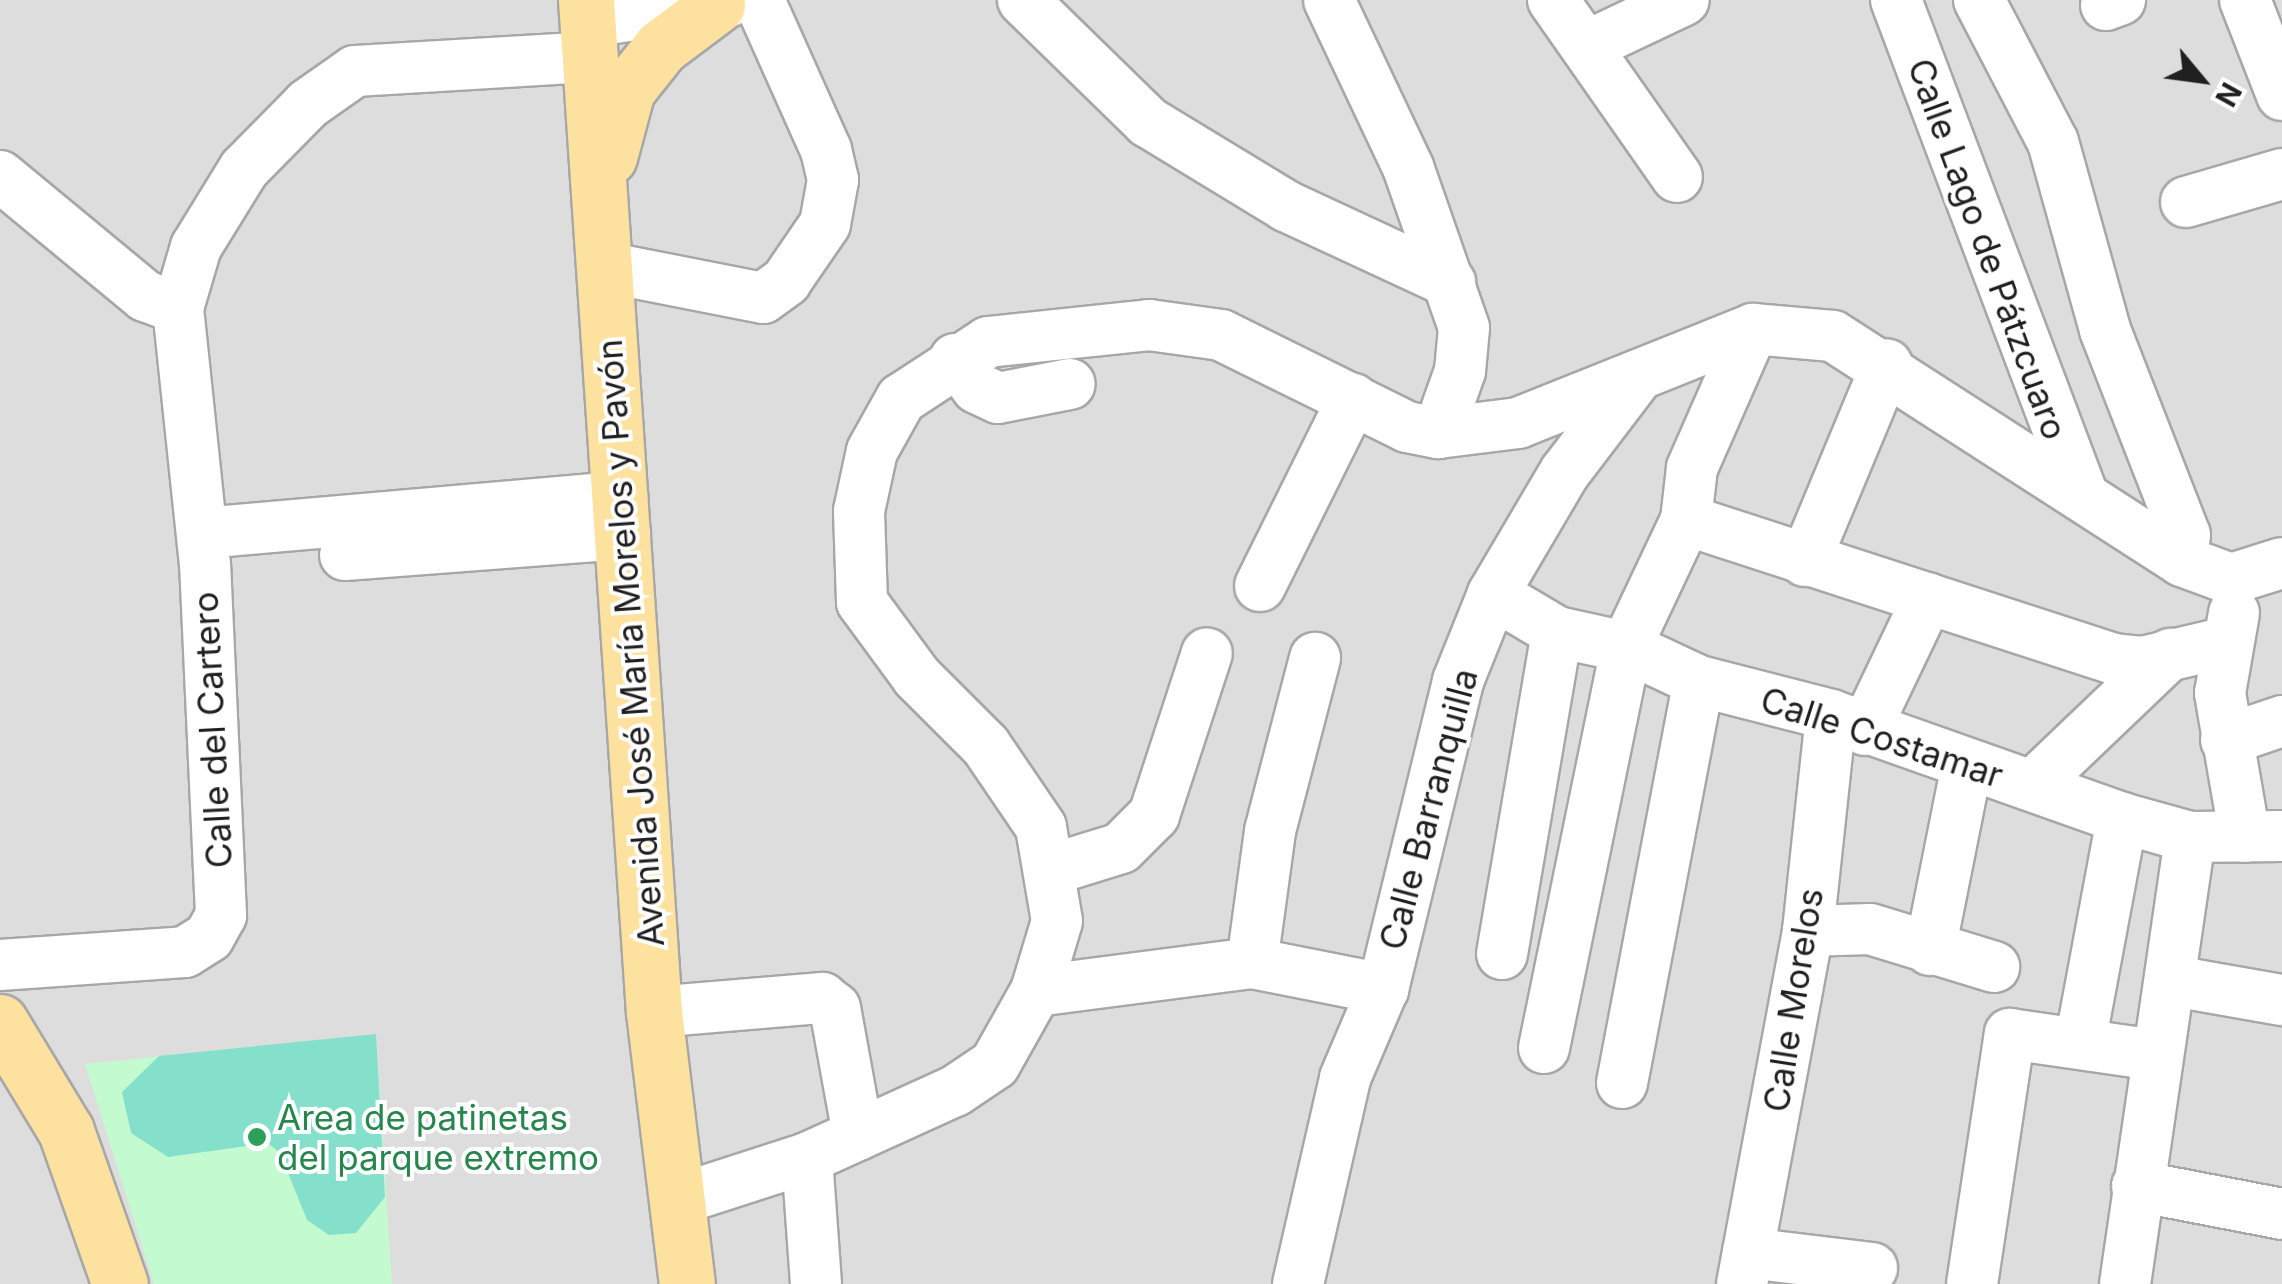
<!DOCTYPE html>
<meta charset="utf-8">
<style>
body{margin:0}
#map{position:relative;width:2282px;height:1284px;overflow:hidden;background:#f1efe7;font-family:Inter,sans-serif}
div>[style]{position:absolute}
.residential>*{inset:0;background:#dedddd;transform-origin:0 0}
.park>*{inset:0;background:#c4fad0}
.pitch>*{inset:0;background:#84e0ca}
.roads{filter:drop-shadow(2px 0 #a7a7a7) drop-shadow(-2px 0 #a7a7a7) drop-shadow(0 2px #a7a7a7) drop-shadow(0 -2px #a7a7a7)}
.minor>*{height:50px;margin:-25px;padding:0 25px;transform-origin:25px;border-radius:25px;background:#fff}
.major>*{height:55px;margin:-27.5px;padding:0 27.5px;transform-origin:27.5px;border-radius:27.5px;background:#fde29f}
.dots>*{width:28px;height:28px;translate:-50% -50%;box-sizing:border-box;border:5px solid #fff;border-radius:50%}
span{translate:-50% -50%;white-space:nowrap;text-align:center;line-height:1.15;-webkit-text-stroke:8px #fff;paint-order:stroke}
.street-label{font-size:35px;color:#202020}
.leisure-label{font-size:35px;color:#27864d}
.left{translate:0 -50%;text-align:left}
.north{position:absolute;left:2152px;top:30px;width:100px;height:100px;-webkit-text-stroke:8px #fff;paint-order:stroke;rotate:119deg;font-size:28px;font-weight:700;line-height:40px;text-align:center;color:#202020}
.north::after{content:'';display:block;margin:auto;width:35px;height:45px;background:#202020;clip-path:polygon(50% 0,100% 100%,50% 72%,0 100%)}
</style>
<div id="map">
<div class="residential">
<i style="left:0;top:0;width:2282px;height:1284px"></i>
</div>
<div class="park">
<i style="clip-path:polygon(376px 1034px,392px 1284px,154px 1284px,85px 1064px)"></i>
</div>
<div class="pitch">
<i style="clip-path:polygon(376px 1034px,385px 1197px,356px 1233px,329px 1235px,307px 1220px,280px 1153px,268px 1143px,168px 1157px,131px 1133px,122px 1092px,159px 1056px)"></i>
</div>
<div class="roads">
<div class="minor">
<i style="left:1023px;top:0;width:175px;rotate:44.3deg"></i>
<i style="left:1148px;top:122px;width:162px;rotate:31.3deg"></i>
<i style="left:1286px;top:206px;width:181px;rotate:24.9deg"></i>
<i style="left:1329px;top:0;width:185px;rotate:64.7deg"></i>
<i style="left:1408px;top:167px;width:170px;rotate:70.8deg"></i>
<i style="left:1464px;top:328px;width:43px;rotate:95.3deg"></i>
<i style="left:1460px;top:371px;width:66px;rotate:109.5deg"></i>
<i style="left:1553px;top:0;width:216px;rotate:55deg"></i>
<i style="left:1896px;top:0;width:530px;rotate:69.34deg"></i>
<i style="left:1979px;top:0;width:160px;rotate:62.5deg"></i>
<i style="left:2053px;top:142px;width:195px;rotate:74.5deg"></i>
<i style="left:2105px;top:330px;width:220px;rotate:68.7deg"></i>
<i style="left:2185px;top:535px;width:26px;rotate:97deg"></i>
<i style="left:2245px;top:0;width:102px;rotate:68.7deg"></i>
<i style="left:2106px;top:5px;width:15px;rotate:-20deg"></i>
<i style="left:587px;top:22px;width:145px;rotate:-8.4deg"></i>
<i style="left:1587px;top:46px;width:107px;rotate:-25.4deg"></i>
<i style="left:0;top:176px;width:188px;rotate:39.6deg"></i>
<i style="left:145px;top:296px;width:35px;rotate:20deg"></i>
<i style="left:2186px;top:202px;width:100px;rotate:-16.3deg"></i>
<i style="left:605px;top:267px;width:161px;rotate:11.1deg"></i>
<i style="left:763px;top:298px;width:29px;rotate:-36deg"></i>
<i style="left:786px;top:281px;width:69px;rotate:-55.6deg"></i>
<i style="left:825px;top:224px;width:45px;rotate:-79.7deg"></i>
<i style="left:833px;top:180px;width:31px;rotate:-103deg"></i>
<i style="left:826px;top:150px;width:164px;rotate:-114.1deg"></i>
<i style="left:955px;top:359px;width:36px;rotate:53deg"></i>
<i style="left:977px;top:388px;width:23px;rotate:25deg"></i>
<i style="left:998px;top:398px;width:73px;rotate:-11deg"></i>
<i style="left:1686px;top:520px;width:450px;rotate:18deg"></i>
<i style="left:2114px;top:659px;width:28px;rotate:6deg"></i>
<i style="left:2142px;top:662px;width:87px;rotate:-13.2deg"></i>
<i style="left:203px;top:533px;width:421px;rotate:-5deg"></i>
<i style="left:345px;top:555px;width:281px;rotate:-4.3deg"></i>
<i style="left:1805px;top:561px;width:213px;rotate:-67.4deg"></i>
<i style="left:1260px;top:586px;width:209px;rotate:-63.6deg"></i>
<i style="left:1493px;top:594px;width:74px;rotate:30.7deg"></i>
<i style="left:1557px;top:632px;width:71px;rotate:12.3deg"></i>
<i style="left:1626px;top:647px;width:81px;rotate:25deg"></i>
<i style="left:1699px;top:681px;width:136px;rotate:14.4deg"></i>
<i style="left:1831px;top:715px;width:309px;rotate:19.5deg"></i>
<i style="left:2122px;top:818px;width:71px;rotate:15.6deg"></i>
<i style="left:2190px;top:837px;width:92px;rotate:-0.6deg"></i>
<i style="left:2234px;top:613px;width:81px;rotate:99.9deg"></i>
<i style="left:2220px;top:693px;width:146px;rotate:80.2deg"></i>
<i style="left:1865px;top:730px;width:146px;rotate:-64.5deg"></i>
<i style="left:2226px;top:740px;width:59px;rotate:-18.7deg"></i>
<i style="left:2033px;top:785px;width:190px;rotate:-43.7deg"></i>
<i style="left:1050px;top:870px;width:74px;rotate:-17.2deg"></i>
<i style="left:1121px;top:848px;width:47px;rotate:-45deg"></i>
<i style="left:1154px;top:815px;width:170px;rotate:-71.9deg"></i>
<i style="left:1808px;top:931px;width:62px;rotate:-1.8deg"></i>
<i style="left:1870px;top:929px;width:130px;rotate:17deg"></i>
<i style="left:1930px;top:950px;width:189px;rotate:-78.7deg"></i>
<i style="left:1502px;top:954px;width:327px;rotate:-80.3deg"></i>
<i style="left:1252px;top:963px;width:133px;rotate:-82.2deg"></i>
<i style="left:1270px;top:831px;width:179px;rotate:-75.4deg"></i>
<i style="left:0;top:965px;width:185px;rotate:-4deg"></i>
<i style="left:185px;top:952px;width:28px;rotate:-32deg"></i>
<i style="left:209px;top:937px;width:25px;rotate:-61deg"></i>
<i style="left:221px;top:915px;width:350px;rotate:-92.6deg"></i>
<i style="left:205px;top:565px;width:258px;rotate:-96deg"></i>
<i style="left:178px;top:308px;width:64px;rotate:-73.6deg"></i>
<i style="left:196px;top:247px;width:92px;rotate:-58.4deg"></i>
<i style="left:244px;top:169px;width:91px;rotate:-45.4deg"></i>
<i style="left:308px;top:104px;width:57px;rotate:-35.1deg"></i>
<i style="left:355px;top:71px;width:234px;rotate:-3.4deg"></i>
<i style="left:2173px;top:981px;width:111px;rotate:9.9deg"></i>
<i style="left:1036px;top:991px;width:218px;rotate:-7.4deg"></i>
<i style="left:1252px;top:963px;width:134px;rotate:11.2deg"></i>
<i style="left:654px;top:1012px;width:169px;rotate:-4.8deg"></i>
<i style="left:822px;top:998px;width:16px;rotate:38deg"></i>
<i style="left:835px;top:1008px;width:129px;rotate:79.7deg"></i>
<i style="left:2080px;top:1043px;width:229px;rotate:-79.4deg"></i>
<i style="left:1544px;top:1048px;width:409px;rotate:-78.4deg"></i>
<i style="left:1626px;top:647px;width:140px;rotate:-64.7deg"></i>
<i style="left:1686px;top:520px;width:52px;rotate:-83.4deg"></i>
<i style="left:1692px;top:468px;width:152px;rotate:-66.3deg"></i>
<i style="left:1622px;top:1083px;width:409px;rotate:-79.2deg"></i>
<i style="left:807px;top:1158px;width:126px;rotate:85.9deg"></i>
<i style="left:2137px;top:1186px;width:148px;rotate:10.9deg"></i>
<i style="left:680px;top:1199px;width:133px;rotate:-17.9deg"></i>
<i style="left:807px;top:1158px;width:162px;rotate:-24.4deg"></i>
<i style="left:955px;top:1091px;width:48px;rotate:-34deg"></i>
<i style="left:995px;top:1064px;width:84px;rotate:-60.7deg"></i>
<i style="left:1036px;top:991px;width:73px;rotate:-73.3deg"></i>
<i style="left:1057px;top:921px;width:95px;rotate:-99.7deg"></i>
<i style="left:1041px;top:827px;width:98px;rotate:-124.2deg"></i>
<i style="left:986px;top:746px;width:98px;rotate:-135deg"></i>
<i style="left:917px;top:677px;width:93px;rotate:-126.3deg"></i>
<i style="left:862px;top:602px;width:91px;rotate:-91.9deg"></i>
<i style="left:859px;top:511px;width:61px;rotate:-77.8deg"></i>
<i style="left:872px;top:451px;width:60px;rotate:-60.9deg"></i>
<i style="left:901px;top:399px;width:104px;rotate:-33.2deg"></i>
<i style="left:988px;top:342px;width:162px;rotate:-6deg"></i>
<i style="left:1149px;top:325px;width:73px;rotate:7.9deg"></i>
<i style="left:1221px;top:335px;width:208px;rotate:26.3deg"></i>
<i style="left:1407px;top:427px;width:32px;rotate:11deg"></i>
<i style="left:1438px;top:433px;width:81px;rotate:-7.1deg"></i>
<i style="left:1518px;top:423px;width:253px;rotate:-21.8deg"></i>
<i style="left:1753px;top:329px;width:80px;rotate:5deg"></i>
<i style="left:1833px;top:336px;width:415px;rotate:32.8deg"></i>
<i style="left:2182px;top:561px;width:52px;rotate:20.2deg"></i>
<i style="left:2231px;top:579px;width:53px;rotate:-17.4deg"></i>
<i style="left:1748px;top:1253px;width:125px;rotate:6.9deg"></i>
<i style="left:1298px;top:1284px;width:211px;rotate:-77.1deg"></i>
<i style="left:1345px;top:1078px;width:97px;rotate:-66.9deg"></i>
<i style="left:1383px;top:989px;width:317px;rotate:-76.3deg"></i>
<i style="left:1458px;top:681px;width:94px;rotate:-68.1deg"></i>
<i style="left:1493px;top:594px;width:142px;rotate:-59.5deg"></i>
<i style="left:1565px;top:472px;width:122px;rotate:-52.7deg"></i>
<i style="left:1742px;top:1284px;width:359px;rotate:-79.4deg"></i>
<i style="left:1808px;top:931px;width:217px;rotate:-83.9deg"></i>
<i style="left:1972px;top:1284px;width:253px;rotate:-81.4deg"></i>
<i style="left:2010px;top:1034px;width:148px;rotate:8.2deg"></i>
<i style="left:2125px;top:1284px;width:452px;rotate:-81.7deg"></i>
</div>
<div class="major">
<i style="left:586px;top:0;width:1014px;rotate:86.16deg"></i>
<i style="left:654px;top:1012px;width:274px;rotate:83.1deg"></i>
<i style="left:609px;top:157px;width:69px;rotate:-75deg"></i>
<i style="left:627px;top:90px;width:55px;rotate:-51.7deg"></i>
<i style="left:661px;top:47px;width:70px;rotate:-36.9deg"></i>
<i style="left:0;top:1022px;width:127px;rotate:58.8deg"></i>
<i style="left:66px;top:1131px;width:162px;rotate:70.6deg"></i>
</div>
</div>
<div class="dots">
<i style="left:257px;top:1137px;background:#2e9e5b"></i>
</div>
<div class="street-label">
<span style="left:1988px;top:249px;rotate:70deg">Calle Lago de Pátzcuaro</span>
<span style="left:630px;top:643px;rotate:-94deg">Avenida José María Morelos y Pavón</span>
<span style="left:212px;top:730px;rotate:-93deg">Calle del Cartero</span>
<span style="left:1882px;top:737px;rotate:18deg">Calle Costamar</span>
<span style="left:1428px;top:809px;rotate:-75deg">Calle Barranquilla</span>
<span style="left:1793px;top:1000px;rotate:-81deg">Calle Morelos</span>
</div>
<div class="leisure-label">
<span class="left" style="left:277px;top:1137px">Area de patinetas<br>del parque extremo</span>
</div>
<div class="north">N</div>
</div>
